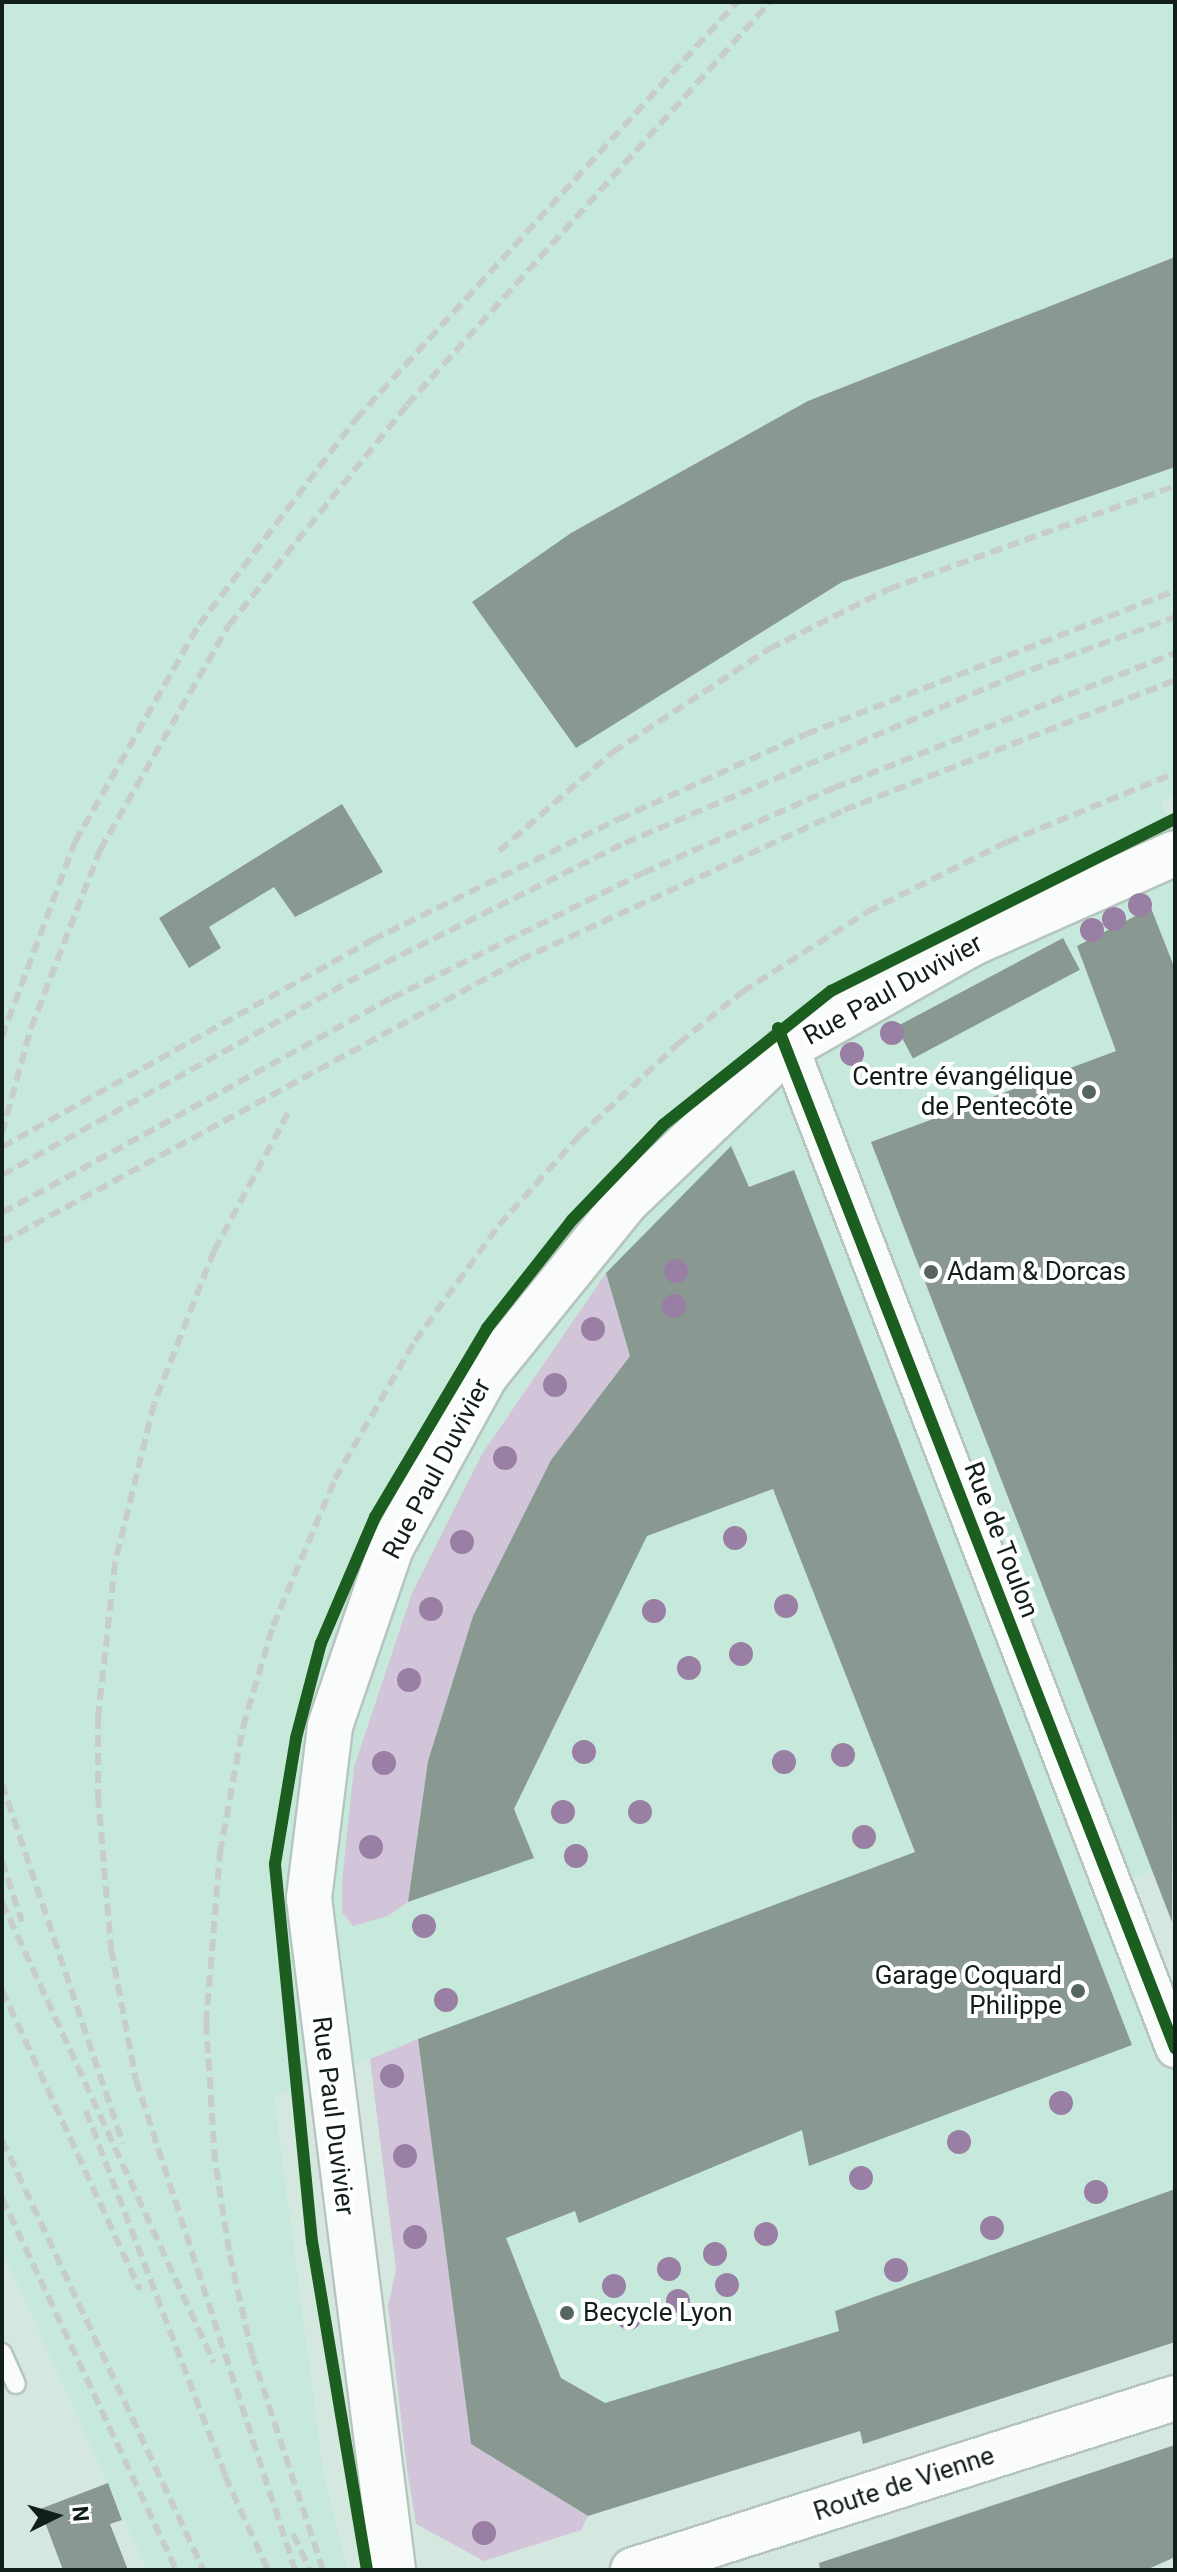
<!DOCTYPE html>
<meta charset="utf-8">
<style>
body{margin:0}
#map{position:relative;width:1177px;height:2572px;overflow:hidden;background:#d4e8e0;font-family:Roboto,sans-serif}
div>[style]{position:absolute}
.built>*{inset:0;background:#c7e9dc}
.green>*{inset:0;background:#d2c5d9}
.building>*{inset:0;background:#899992;transform-origin:0 0}
.roads{filter:drop-shadow(2px 0 #b6c5bf) drop-shadow(-2px 0 #b6c5bf) drop-shadow(0 2px #b6c5bf) drop-shadow(0 -2px #b6c5bf)}
.service>*{height:18px;margin:-9px;padding:0 9px;transform-origin:9px;border-radius:9px;background:#f9fcfa}
.minor>*{height:38px;margin:-19px;padding:0 19px;transform-origin:19px;border-radius:19px;background:#f9fcfa}
.secondary>*{height:44px;margin:-22px;padding:0 22px;transform-origin:22px;border-radius:22px;background:#f9fcfa}
.rail>*{height:6px;margin-top:-3px;transform-origin:0;background:repeating-linear-gradient(90deg,#c7cdcb 0 12px,transparent 0 18px)}
.cycleway>*{height:12px;margin:-6px;padding:0 6px;transform-origin:6px;border-radius:6px;background:#1b5e20}
.trees>*{width:24px;height:24px;margin:-12px;border-radius:50%;background:#9a7fa4}
.dots>*{width:22px;height:22px;translate:-50% -50%;box-sizing:border-box;border:4px solid #fff;border-radius:50%}
span{translate:-50% -50%;white-space:nowrap;text-align:center;line-height:1.15;-webkit-text-stroke:8px #fff;paint-order:stroke}
.street-label{font-size:26px;color:#111e1a}
.poi-label{font-size:26px;color:#111e1a}
.right{translate:-100% -50%;text-align:right}
.left{translate:0 -50%;text-align:left}
.frame{position:absolute;inset:0;border:4px solid #111e1a;pointer-events:none}
.north{position:absolute;left:16px;top:2476px;width:80px;height:80px;-webkit-text-stroke:6px #fff;paint-order:stroke;rotate:85deg;font-size:22px;font-weight:700;line-height:32px;text-align:center;color:#111e1a}
.north::after{content:'';display:block;margin:auto;width:28px;height:36px;background:#111e1a;clip-path:polygon(50% 0,100% 100%,50% 72%,0 100%)}
</style>
<div id="map">
<div class="built">
<i style="clip-path:polygon(2px 2px,1175px 2px,1175px 796px,1161px 802px,1175px 839px,1175px 1863px,1113px 1885px,1175px 2047px,1175px 2189px,835px 2311px,860px 2431px,588px 2516px,471px 2444px,418px 2039px,274px 2097px,323px 2470px,347px 2570px,147px 2570px,2px 2250px)"></i>
</div>
<div class="green">
<i style="clip-path:polygon(606px 1273px,630px 1356px,551px 1460px,473px 1616px,428px 1761px,408px 1902px,388px 1916px,353px 1926px,342px 1912px,342px 1882px,354px 1767px,412px 1593px,482px 1454px)"></i>
<i style="clip-path:polygon(418px 2039px,471px 2444px,588px 2516px,581px 2530px,484px 2561px,416px 2524px,407px 2469px,388px 2306px,396px 2270px,370px 2059px)"></i>
</div>
<div class="building">
<i style="clip-path:polygon(1175px 257px,1175px 467px,842px 582px,576px 748px,472px 602px,571px 533px,808px 401px)"></i>
<i style="clip-path:polygon(342px 804px,383px 872px,295px 917px,274px 887px,209px 927px,221px 948px,189px 968px,159px 918px)"></i>
<i style="clip-path:polygon(1151px 908px,1175px 969px,1172px 1922px,871px 1142px,1116px 1051px,1077px 946px)"></i>
<i style="left:1063px;top:938px;width:36px;height:189px;rotate:62deg"></i>
<i style="clip-path:polygon(731px 1146px,749px 1187px,794px 1170px,1132px 2045px,809px 2166px,802px 2130px,579px 2223px,575px 2211px,506px 2238px,561px 2378px,605px 2403px,839px 2331px,835px 2311px,1175px 2189px,1175px 2342px,863px 2444px,860px 2431px,588px 2516px,471px 2444px,418px 2039px,915px 1852px,773px 1489px,647px 1536px,514px 1809px,534px 1858px,408px 1902px,428px 1761px,473px 1616px,551px 1460px,630px 1356px,606px 1273px)"></i>
<i style="clip-path:polygon(1175px 2445px,1175px 2557px,1146px 2570px,820px 2570px,819px 2563px)"></i>
<i style="clip-path:polygon(108px 2483px,122px 2520px,110px 2524px,128px 2570px,63px 2570px,40px 2509px)"></i>
</div>
<div class="roads">
<div class="service">
<i style="left:2px;top:2353px;width:34px;rotate:66deg"></i>
</div>
<div class="minor">
<i style="left:789px;top:1047px;width:1073px;rotate:68.91deg"></i>
</div>
<div class="secondary">
<i style="left:393px;top:2570px;width:677px;rotate:-97.13deg"></i>
<i style="left:309px;top:1898px;width:173px;rotate:-83deg"></i>
<i style="left:330px;top:1726px;width:188px;rotate:-71.1deg"></i>
<i style="left:391px;top:1548px;width:196px;rotate:-61.3deg"></i>
<i style="left:485px;top:1376px;width:224px;rotate:-51deg"></i>
<i style="left:626px;top:1202px;width:225px;rotate:-43.6deg"></i>
<i style="left:789px;top:1047px;width:209px;rotate:-29.5deg"></i>
<i style="left:971px;top:944px;width:223px;rotate:-24deg"></i>
<i style="left:633px;top:2570px;width:569px;rotate:-17.61deg"></i>
</div>
</div>
<div class="rail">
<i style="left:499px;top:851px;width:151px;rotate:-41deg"></i>
<i style="left:613px;top:752px;width:187px;rotate:-33.4deg"></i>
<i style="left:769px;top:649px;width:134px;rotate:-26.6deg"></i>
<i style="left:889px;top:589px;width:304px;rotate:-19.8deg"></i>
<i style="left:2px;top:1037px;width:208px;rotate:-69.5deg"></i>
<i style="left:75px;top:842px;width:250px;rotate:-60.3deg"></i>
<i style="left:199px;top:625px;width:259px;rotate:-52.7deg"></i>
<i style="left:356px;top:419px;width:565px;rotate:-47.58deg"></i>
<i style="left:288px;top:1113px;width:157px;rotate:118.2deg"></i>
<i style="left:214px;top:1251px;width:164px;rotate:111.4deg"></i>
<i style="left:154px;top:1404px;width:164px;rotate:103.8deg"></i>
<i style="left:115px;top:1563px;width:155px;rotate:96.3deg"></i>
<i style="left:98px;top:1717px;width:79px;rotate:90deg"></i>
<i style="left:98px;top:1796px;width:154px;rotate:85.1deg"></i>
<i style="left:111px;top:1949px;width:133px;rotate:79.2deg"></i>
<i style="left:136px;top:2080px;width:515px;rotate:72.02deg"></i>
<i style="left:2px;top:1133px;width:109px;rotate:-74.6deg"></i>
<i style="left:31px;top:1028px;width:191px;rotate:-68.8deg"></i>
<i style="left:100px;top:850px;width:259px;rotate:-60.2deg"></i>
<i style="left:229px;top:625px;width:283px;rotate:-51deg"></i>
<i style="left:407px;top:405px;width:542px;rotate:-47.99deg"></i>
<i style="left:2px;top:1147px;width:424px;rotate:-29.2deg"></i>
<i style="left:372px;top:940px;width:275px;rotate:-26.1deg"></i>
<i style="left:619px;top:819px;width:205px;rotate:-24.4deg"></i>
<i style="left:806px;top:734px;width:396px;rotate:-21.2deg"></i>
<i style="left:2px;top:1175px;width:420px;rotate:-29.1deg"></i>
<i style="left:369px;top:971px;width:286px;rotate:-26.6deg"></i>
<i style="left:625px;top:843px;width:423px;rotate:-23.2deg"></i>
<i style="left:1014px;top:676px;width:171px;rotate:-20.1deg"></i>
<i style="left:2px;top:1213px;width:445px;rotate:-28.9deg"></i>
<i style="left:392px;top:998px;width:280px;rotate:-26.5deg"></i>
<i style="left:643px;top:873px;width:209px;rotate:-24deg"></i>
<i style="left:834px;top:788px;width:367px;rotate:-21.6deg"></i>
<i style="left:2px;top:1242px;width:590px;rotate:-28.56deg"></i>
<i style="left:520px;top:960px;width:357px;rotate:-24.8deg"></i>
<i style="left:844px;top:810px;width:356px;rotate:-21.4deg"></i>
<i style="left:2px;top:1784px;width:379px;rotate:71.4deg"></i>
<i style="left:2px;top:1861px;width:64px;rotate:71.8deg"></i>
<i style="left:2px;top:1902px;width:507px;rotate:65.3deg"></i>
<i style="left:2px;top:1990px;width:330px;rotate:65.3deg"></i>
<i style="left:86px;top:2111px;width:400px;rotate:69.1deg"></i>
<i style="left:2px;top:2140px;width:475px;rotate:64.9deg"></i>
<i style="left:2px;top:2198px;width:411px;rotate:64.9deg"></i>
<i style="left:225px;top:2476px;width:103px;rotate:65.4deg"></i>
<i style="left:293px;top:2534px;width:40px;rotate:65deg"></i>
<i style="left:323px;top:2570px;width:227px;rotate:-108.2deg"></i>
<i style="left:252px;top:2354px;width:106px;rotate:-102.6deg"></i>
<i style="left:229px;top:2251px;width:91px;rotate:-98.8deg"></i>
<i style="left:215px;top:2161px;width:138px;rotate:-93.7deg"></i>
<i style="left:206px;top:2023px;width:171px;rotate:-85.3deg"></i>
<i style="left:220px;top:1853px;width:128px;rotate:-79.7deg"></i>
<i style="left:243px;top:1727px;width:105px;rotate:-73.5deg"></i>
<i style="left:273px;top:1626px;width:160px;rotate:-67.1deg"></i>
<i style="left:335px;top:1479px;width:160px;rotate:-59.9deg"></i>
<i style="left:415px;top:1341px;width:143px;rotate:-54.1deg"></i>
<i style="left:499px;top:1225px;width:120px;rotate:-48deg"></i>
<i style="left:579px;top:1136px;width:137px;rotate:-42.9deg"></i>
<i style="left:679px;top:1043px;width:81px;rotate:-39deg"></i>
<i style="left:742px;top:992px;width:148px;rotate:-32.6deg"></i>
<i style="left:867px;top:912px;width:157px;rotate:-26.6deg"></i>
<i style="left:1007px;top:842px;width:182px;rotate:-22.3deg"></i>
</div>
<div class="cycleway">
<i style="left:778px;top:1028px;width:1095px;rotate:68.73deg"></i>
<i style="left:367px;top:2570px;width:333px;rotate:-99.5deg"></i>
<i style="left:312px;top:2242px;width:380px;rotate:-95.6deg"></i>
<i style="left:275px;top:1864px;width:128px;rotate:-80.5deg"></i>
<i style="left:296px;top:1738px;width:98px;rotate:-75.3deg"></i>
<i style="left:321px;top:1643px;width:137px;rotate:-66.8deg"></i>
<i style="left:375px;top:1517px;width:220px;rotate:-59.3deg"></i>
<i style="left:487px;top:1328px;width:137px;rotate:-51.8deg"></i>
<i style="left:572px;top:1220px;width:132px;rotate:-46.2deg"></i>
<i style="left:663px;top:1125px;width:215px;rotate:-38.6deg"></i>
<i style="left:831px;top:991px;width:385px;rotate:-26.6deg"></i>
</div>
<div class="trees">
<i style="left:1140px;top:905px"></i>
<i style="left:1114px;top:919px"></i>
<i style="left:1092px;top:930px"></i>
<i style="left:892px;top:1033px"></i>
<i style="left:852px;top:1054px"></i>
<i style="left:676px;top:1271px"></i>
<i style="left:674px;top:1306px"></i>
<i style="left:593px;top:1329px"></i>
<i style="left:555px;top:1385px"></i>
<i style="left:505px;top:1458px"></i>
<i style="left:735px;top:1538px"></i>
<i style="left:462px;top:1542px"></i>
<i style="left:786px;top:1606px"></i>
<i style="left:431px;top:1609px"></i>
<i style="left:654px;top:1611px"></i>
<i style="left:741px;top:1654px"></i>
<i style="left:689px;top:1668px"></i>
<i style="left:409px;top:1680px"></i>
<i style="left:584px;top:1752px"></i>
<i style="left:843px;top:1755px"></i>
<i style="left:784px;top:1762px"></i>
<i style="left:384px;top:1763px"></i>
<i style="left:563px;top:1812px"></i>
<i style="left:640px;top:1812px"></i>
<i style="left:864px;top:1837px"></i>
<i style="left:371px;top:1847px"></i>
<i style="left:576px;top:1856px"></i>
<i style="left:424px;top:1926px"></i>
<i style="left:446px;top:2000px"></i>
<i style="left:392px;top:2076px"></i>
<i style="left:1061px;top:2103px"></i>
<i style="left:959px;top:2142px"></i>
<i style="left:405px;top:2156px"></i>
<i style="left:861px;top:2178px"></i>
<i style="left:1096px;top:2192px"></i>
<i style="left:992px;top:2228px"></i>
<i style="left:766px;top:2234px"></i>
<i style="left:415px;top:2237px"></i>
<i style="left:715px;top:2254px"></i>
<i style="left:669px;top:2269px"></i>
<i style="left:896px;top:2270px"></i>
<i style="left:727px;top:2285px"></i>
<i style="left:614px;top:2286px"></i>
<i style="left:678px;top:2301px"></i>
<i style="left:629px;top:2318px"></i>
<i style="left:484px;top:2533px"></i>
</div>
<div class="dots">
<i style="left:1089px;top:1092px;background:#55655f"></i>
<i style="left:931px;top:1272px;background:#55655f"></i>
<i style="left:1078px;top:1991px;background:#55655f"></i>
<i style="left:567px;top:2313px;background:#55655f"></i>
</div>
<div class="street-label">
<span style="left:893px;top:990px;rotate:-29deg">Rue Paul Duvivier</span>
<span style="left:437px;top:1469px;rotate:-62deg">Rue Paul Duvivier</span>
<span style="left:1001px;top:1540px;rotate:69deg">Rue de Toulon</span>
<span style="left:333px;top:2116px;rotate:83deg">Rue Paul Duvivier</span>
<span style="left:904px;top:2484px;rotate:-18deg">Route de Vienne</span>
</div>
<div class="poi-label">
<span class="right" style="left:1073px;top:1092px">Centre évangélique<br>de Pentecôte</span>
<span class="left" style="left:947px;top:1272px">Adam &amp; Dorcas</span>
<span class="right" style="left:1062px;top:1991px">Garage Coquard<br>Philippe</span>
<span class="left" style="left:583px;top:2313px">Becycle Lyon</span>
</div>
<div class="frame"></div>
<div class="north">N</div>
</div>
